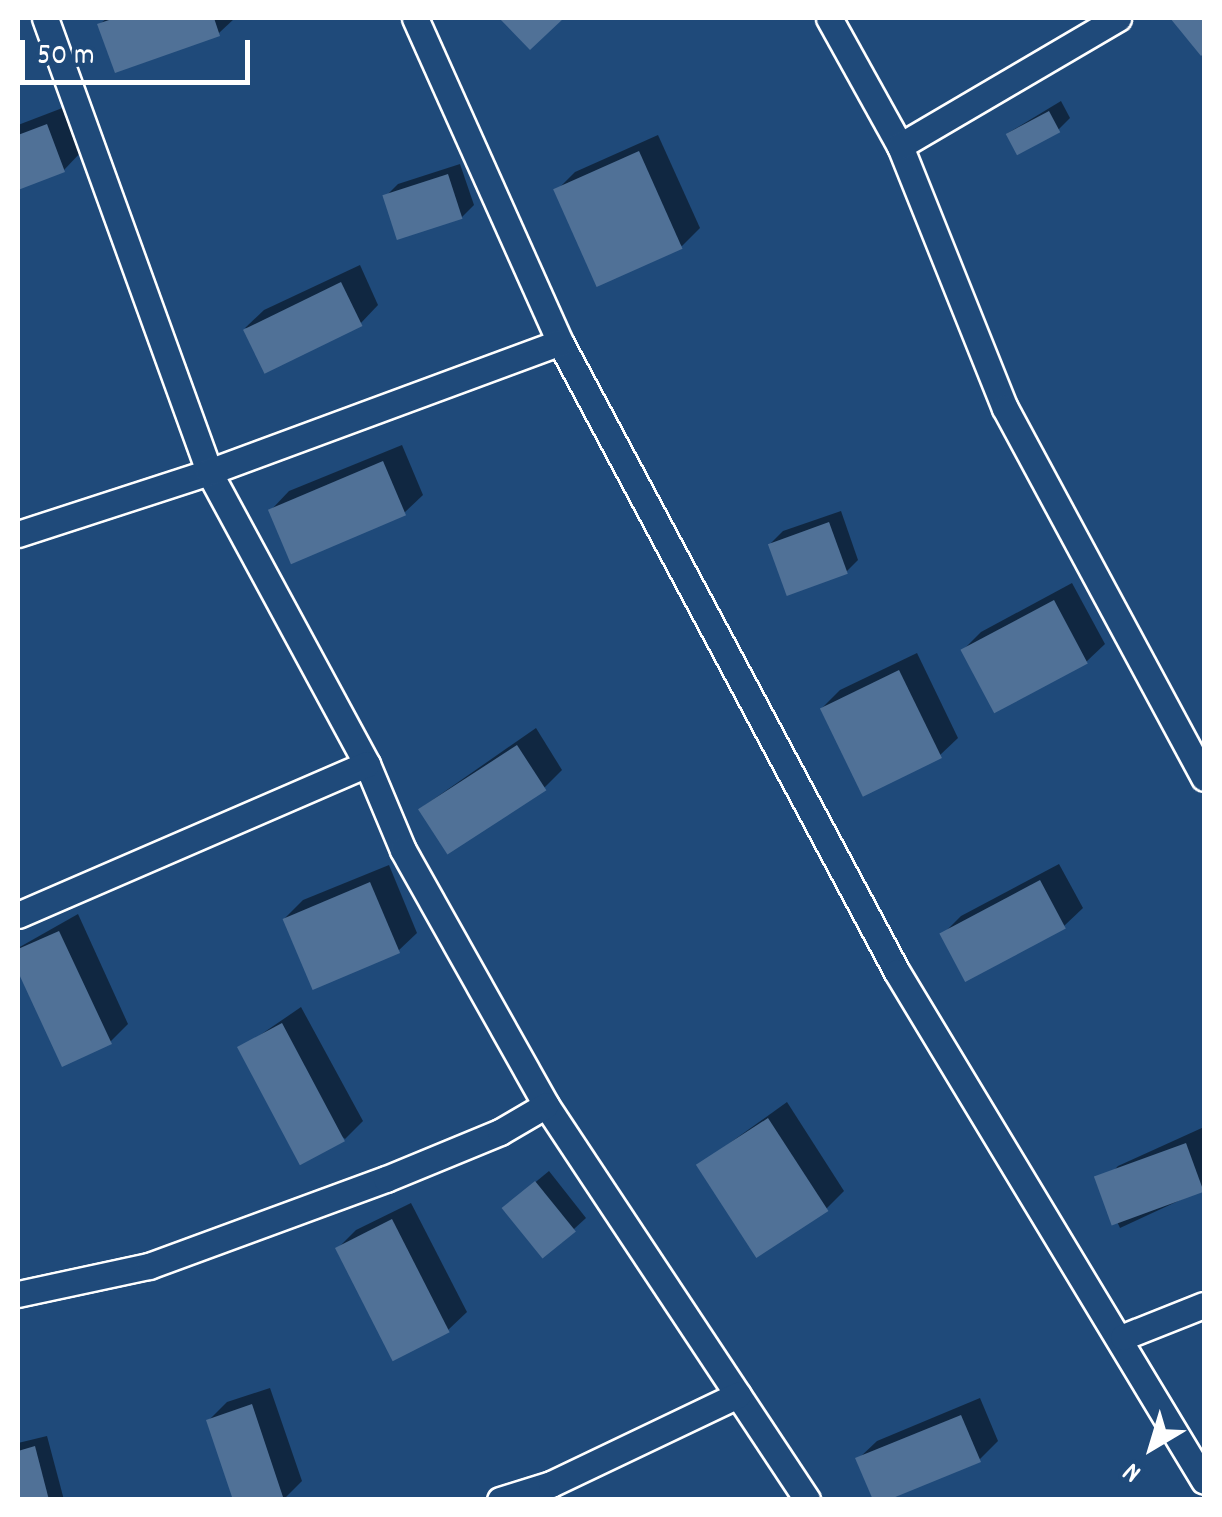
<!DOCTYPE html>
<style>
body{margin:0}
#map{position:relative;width:1222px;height:1517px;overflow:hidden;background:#1f4a7a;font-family:Dekko,sans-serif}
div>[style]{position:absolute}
.shadow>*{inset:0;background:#0007}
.building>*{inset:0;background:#507197;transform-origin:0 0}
.roads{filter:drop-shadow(2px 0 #fff) drop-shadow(-2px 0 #fff) drop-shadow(0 2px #fff) drop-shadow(0 -2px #fff)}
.street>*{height:25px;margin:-12.5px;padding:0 12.5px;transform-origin:12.5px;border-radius:12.5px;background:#1f4a7a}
span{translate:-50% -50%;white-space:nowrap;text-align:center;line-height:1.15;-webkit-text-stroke:8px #1f4a7a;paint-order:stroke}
.frame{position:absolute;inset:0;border:20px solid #fff;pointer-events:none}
.north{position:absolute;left:1102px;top:1397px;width:100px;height:100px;-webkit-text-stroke:8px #1f4a7a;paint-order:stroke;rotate:218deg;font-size:28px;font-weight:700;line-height:40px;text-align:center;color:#fff}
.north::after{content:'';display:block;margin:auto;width:35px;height:45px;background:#fff;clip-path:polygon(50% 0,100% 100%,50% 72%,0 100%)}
.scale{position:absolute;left:20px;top:40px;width:230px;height:45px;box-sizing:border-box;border:5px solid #fff;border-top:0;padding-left:12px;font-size:30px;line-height:35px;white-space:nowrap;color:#fff;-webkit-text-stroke:8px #1f4a7a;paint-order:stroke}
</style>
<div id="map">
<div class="shadow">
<i style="clip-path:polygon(107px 18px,235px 18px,219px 33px,100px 24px)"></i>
<i style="clip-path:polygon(1061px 101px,1070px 118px,1058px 130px,1008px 133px)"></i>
<i style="clip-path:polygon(65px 107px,82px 151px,64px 170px,18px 187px,18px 125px)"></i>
<i style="clip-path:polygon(658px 135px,700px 228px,682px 246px,557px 190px,575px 172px)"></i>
<i style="clip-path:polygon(460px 164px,474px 205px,462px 217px,386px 196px,398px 184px)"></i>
<i style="clip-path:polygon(360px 265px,378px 305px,360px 324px,245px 328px,264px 310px)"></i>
<i style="clip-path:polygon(402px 445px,423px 495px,404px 513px,271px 510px,289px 491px)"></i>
<i style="clip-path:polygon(841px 511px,858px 560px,846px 572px,771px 543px,783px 531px)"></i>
<i style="clip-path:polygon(1072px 583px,1105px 644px,1086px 662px,963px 650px,981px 632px)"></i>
<i style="clip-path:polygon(917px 653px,958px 738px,939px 756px,822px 708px,840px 690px)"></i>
<i style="clip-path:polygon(536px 728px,562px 770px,544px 788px,421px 808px)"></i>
<i style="clip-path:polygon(1059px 864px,1083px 908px,1064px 926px,943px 934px,961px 916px)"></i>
<i style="clip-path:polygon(389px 865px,417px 933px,398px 951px,285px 918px,303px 900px)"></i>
<i style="clip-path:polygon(78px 914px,128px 1024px,110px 1042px,63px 1064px,18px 966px,18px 948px)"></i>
<i style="clip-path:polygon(301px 1007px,363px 1121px,345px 1139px,240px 1049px)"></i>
<i style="clip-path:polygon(787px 1102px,844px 1191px,826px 1209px,699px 1165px)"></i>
<i style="clip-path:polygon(1204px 1127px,1204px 1189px,1120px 1228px,1100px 1185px,1118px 1166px)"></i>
<i style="clip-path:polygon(549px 1171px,586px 1218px,574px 1229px,504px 1208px)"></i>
<i style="clip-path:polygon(411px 1203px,467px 1312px,448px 1330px,338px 1248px,356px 1230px)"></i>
<i style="clip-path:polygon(270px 1388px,302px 1481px,283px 1500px,209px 1420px,227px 1402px)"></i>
<i style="clip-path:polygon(980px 1398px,998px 1441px,979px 1460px,858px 1459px,877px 1441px)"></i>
<i style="clip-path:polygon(47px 1436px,64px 1500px,18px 1500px,18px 1443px)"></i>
</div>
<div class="building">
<i style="clip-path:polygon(115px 18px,214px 18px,220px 36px,115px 73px,97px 24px)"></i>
<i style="clip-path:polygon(499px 18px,564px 18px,530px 50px)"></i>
<i style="clip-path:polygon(1170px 18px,1204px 18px,1204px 53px,1201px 56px)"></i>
<i style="left:1049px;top:111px;width:24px;height:49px;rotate:62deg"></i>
<i style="clip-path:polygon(47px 124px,65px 172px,18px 190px,18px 135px)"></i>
<i style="left:639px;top:151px;width:107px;height:94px;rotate:66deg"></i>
<i style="left:448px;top:174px;width:47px;height:69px;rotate:72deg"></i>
<i style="left:341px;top:282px;width:49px;height:109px;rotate:64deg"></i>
<i style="left:383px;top:461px;width:59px;height:125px;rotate:67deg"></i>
<i style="left:829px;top:522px;width:55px;height:65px;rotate:70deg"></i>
<i style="left:1054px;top:600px;width:72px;height:106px;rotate:62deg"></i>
<i style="left:899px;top:670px;width:98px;height:88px;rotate:64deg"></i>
<i style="left:517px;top:745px;width:54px;height:118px;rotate:57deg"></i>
<i style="left:1040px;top:880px;width:55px;height:114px;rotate:62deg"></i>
<i style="left:370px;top:882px;width:77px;height:95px;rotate:67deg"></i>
<i style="clip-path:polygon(59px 931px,112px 1044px,62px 1067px,18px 972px,18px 949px)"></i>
<i style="left:282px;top:1023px;width:134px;height:51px;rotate:62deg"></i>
<i style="left:768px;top:1118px;width:111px;height:86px;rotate:57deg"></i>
<i style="left:1186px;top:1143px;width:52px;height:98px;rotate:70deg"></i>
<i style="left:535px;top:1181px;width:65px;height:43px;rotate:51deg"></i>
<i style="left:392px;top:1219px;width:127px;height:64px;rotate:63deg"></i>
<i style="clip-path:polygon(252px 1404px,284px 1500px,233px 1500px,206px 1420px)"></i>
<i style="clip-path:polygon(961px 1415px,981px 1462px,888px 1500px,873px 1500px,855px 1458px)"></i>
<i style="clip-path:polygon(35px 1446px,49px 1500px,18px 1500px,18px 1451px)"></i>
</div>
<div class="roads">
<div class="street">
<i style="left:45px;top:18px;width:483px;rotate:70.1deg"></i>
<i style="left:209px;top:472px;width:332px;rotate:61.6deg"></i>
<i style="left:367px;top:764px;width:93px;rotate:67.3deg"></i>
<i style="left:403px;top:850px;width:292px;rotate:60.7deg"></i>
<i style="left:546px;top:1105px;width:473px;rotate:56.5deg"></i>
<i style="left:415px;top:18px;width:355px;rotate:65.9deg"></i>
<i style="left:560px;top:342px;width:714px;rotate:61.86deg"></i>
<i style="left:897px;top:972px;width:594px;rotate:58.9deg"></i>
<i style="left:829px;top:18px;width:146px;rotate:61deg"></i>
<i style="left:900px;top:146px;width:282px;rotate:68.2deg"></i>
<i style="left:1005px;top:408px;width:420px;rotate:61.7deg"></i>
<i style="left:900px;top:146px;width:253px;rotate:-30.4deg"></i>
<i style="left:18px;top:534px;width:201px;rotate:-18deg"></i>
<i style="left:209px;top:472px;width:374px;rotate:-20.3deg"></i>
<i style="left:18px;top:915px;width:380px;rotate:-23.4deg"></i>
<i style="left:18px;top:1294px;width:134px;rotate:-12.1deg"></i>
<i style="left:149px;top:1266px;width:252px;rotate:-20.2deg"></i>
<i style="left:386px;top:1179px;width:123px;rotate:-22.4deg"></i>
<i style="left:500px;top:1132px;width:53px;rotate:-30.4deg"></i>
<i style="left:1123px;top:1337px;width:87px;rotate:-21.6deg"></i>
<i style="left:500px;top:1500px;width:53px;rotate:-17.4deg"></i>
<i style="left:551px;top:1484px;width:207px;rotate:-25.5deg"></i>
</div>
</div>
<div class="frame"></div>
<div class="north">N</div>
<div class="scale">50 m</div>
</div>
